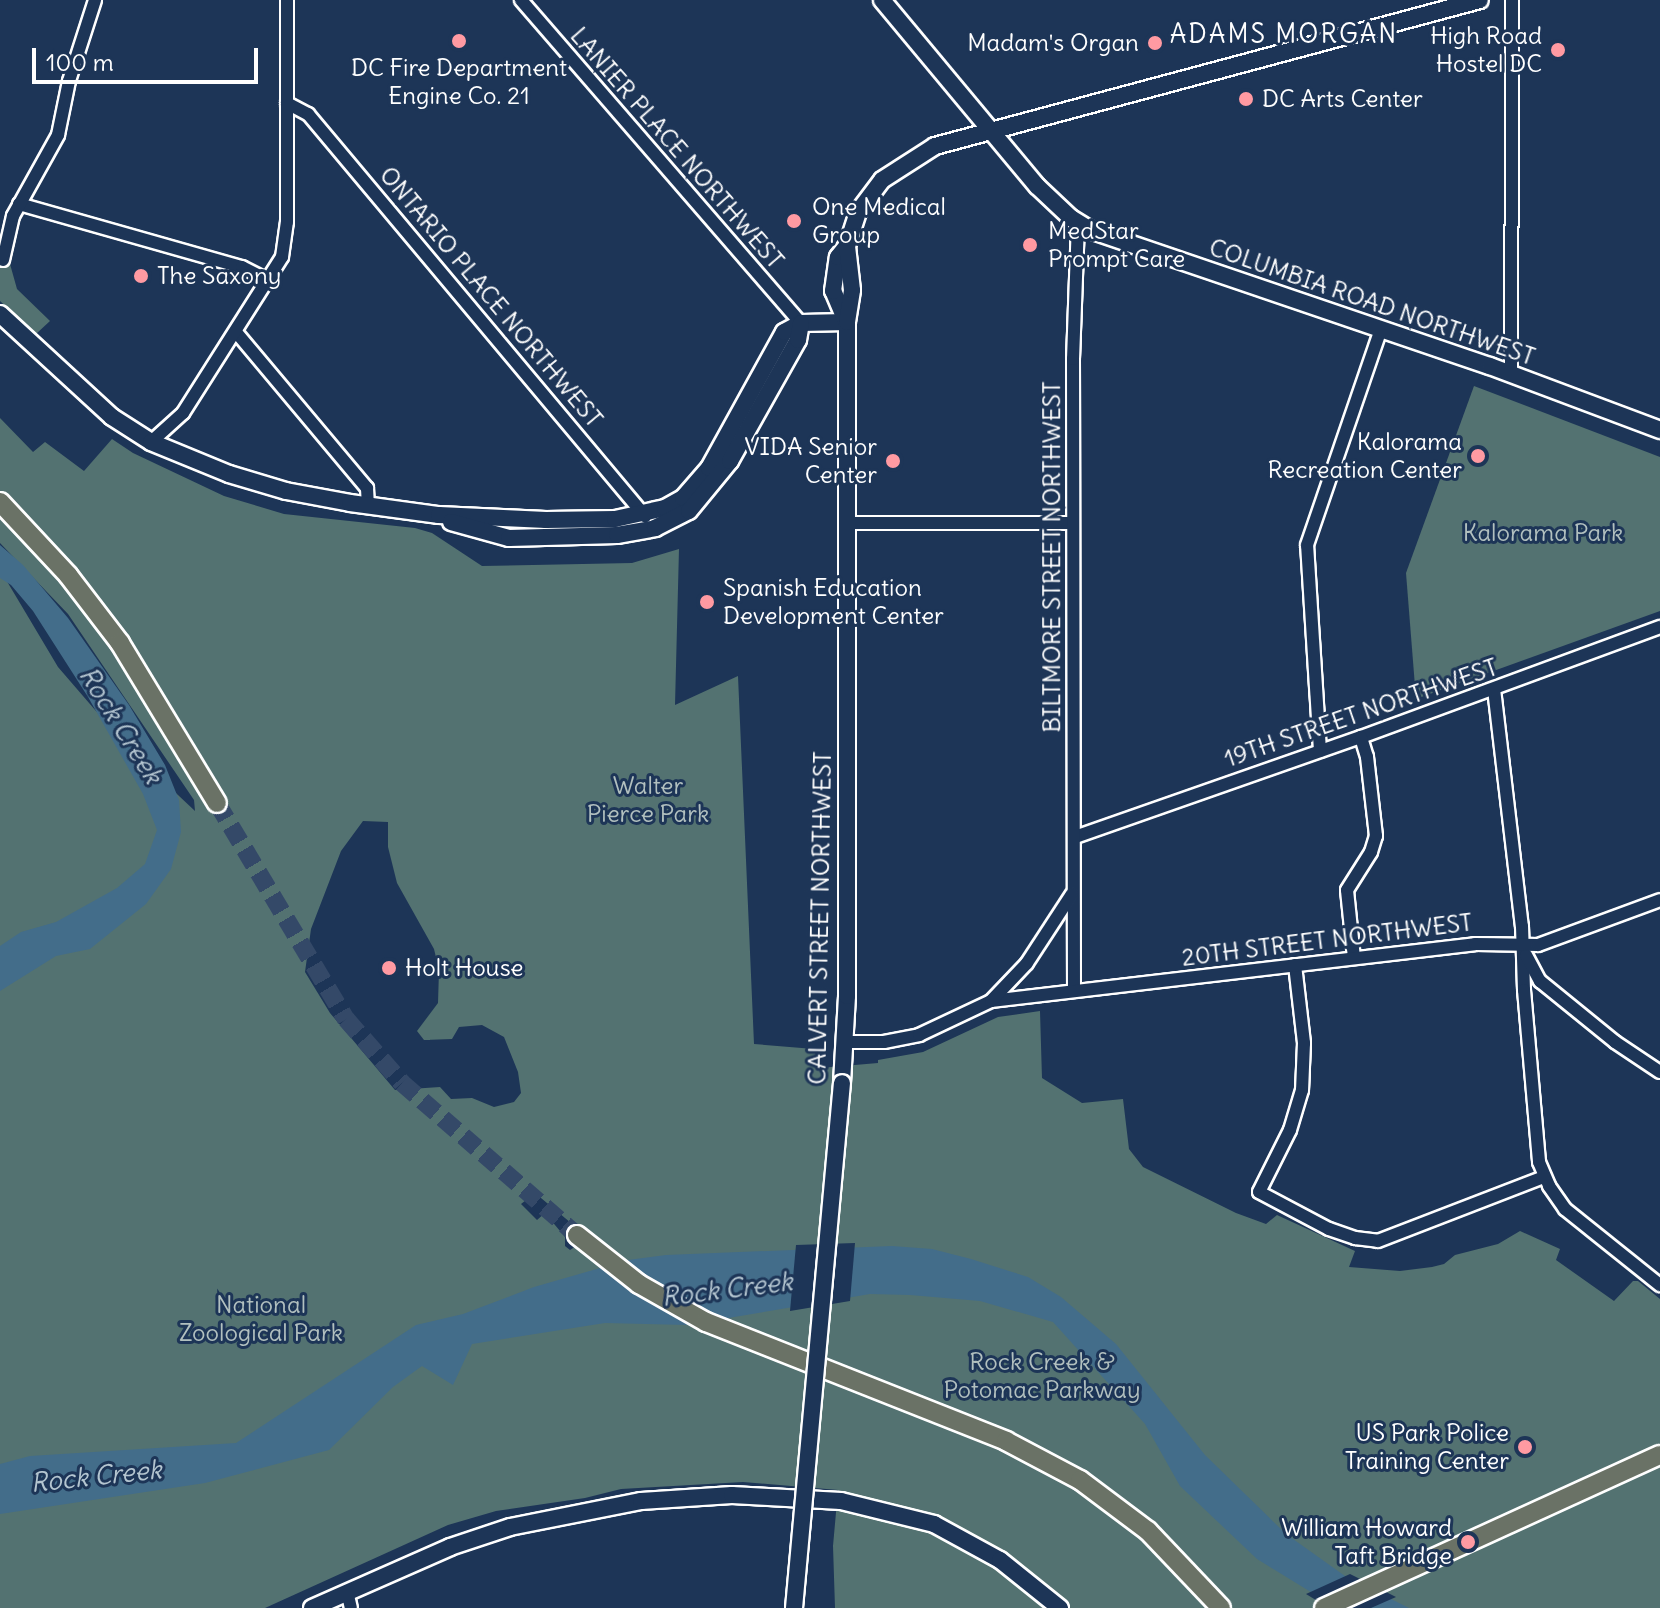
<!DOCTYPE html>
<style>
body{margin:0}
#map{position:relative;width:1660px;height:1608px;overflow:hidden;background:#1d3557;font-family:Delius,sans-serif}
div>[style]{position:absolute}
.green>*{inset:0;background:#537271}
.water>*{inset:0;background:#436d8a}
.pier>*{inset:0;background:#1d3557}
.primary-tunnel>*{height:18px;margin-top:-9px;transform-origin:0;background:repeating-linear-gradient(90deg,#344968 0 18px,transparent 0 27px)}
.roads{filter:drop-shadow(2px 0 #fff) drop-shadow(-2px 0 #fff) drop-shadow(0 2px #fff) drop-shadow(0 -2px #fff)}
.street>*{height:12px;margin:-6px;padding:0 6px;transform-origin:6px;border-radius:6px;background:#1d3557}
.secondary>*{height:16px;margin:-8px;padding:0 8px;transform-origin:8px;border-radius:8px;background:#1d3557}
.primary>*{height:18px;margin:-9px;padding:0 9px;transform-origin:9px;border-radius:9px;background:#6a7266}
.bridges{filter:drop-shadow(2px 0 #fff) drop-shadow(-2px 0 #fff) drop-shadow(0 2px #fff) drop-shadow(0 -2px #fff)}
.secondary-bridge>*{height:16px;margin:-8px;padding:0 8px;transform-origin:8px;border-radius:8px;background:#1d3557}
.dots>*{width:22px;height:22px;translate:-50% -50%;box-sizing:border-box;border:4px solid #1d3557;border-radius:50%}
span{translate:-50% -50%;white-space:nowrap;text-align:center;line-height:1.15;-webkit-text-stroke:6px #1d3557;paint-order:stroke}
.poi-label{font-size:24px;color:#fff}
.right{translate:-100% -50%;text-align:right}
.left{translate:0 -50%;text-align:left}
.street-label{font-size:24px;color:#fff}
.park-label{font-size:24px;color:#b2c0bf}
.neighbourhood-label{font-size:26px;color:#fff;letter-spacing:2px}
.water-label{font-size:26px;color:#b4c5d0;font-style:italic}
.scale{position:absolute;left:32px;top:48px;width:226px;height:36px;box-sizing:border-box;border:4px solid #fff;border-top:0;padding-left:10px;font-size:24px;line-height:28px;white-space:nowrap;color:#fff;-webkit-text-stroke:6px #1d3557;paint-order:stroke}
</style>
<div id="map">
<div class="green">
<i style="clip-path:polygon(0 262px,10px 264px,17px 289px,50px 321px,36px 334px,0 301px)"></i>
<i style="clip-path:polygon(1474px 386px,1660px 457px,1660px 611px,1416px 699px,1406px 573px)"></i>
<i style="clip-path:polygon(evenodd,0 418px,33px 452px,45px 442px,84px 471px,112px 439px,133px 453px,224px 496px,284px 514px,415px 528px,432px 533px,482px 566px,632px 563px,679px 549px,675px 705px,738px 676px,754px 1044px,814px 1049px,820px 1068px,878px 1063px,878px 1060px,923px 1052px,998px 1017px,1040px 1011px,1042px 1078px,1082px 1103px,1123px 1099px,1129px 1149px,1143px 1167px,1236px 1213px,1266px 1224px,1277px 1215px,1355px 1251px,1349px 1267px,1400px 1271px,1432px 1267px,1444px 1264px,1455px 1255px,1498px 1244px,1520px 1231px,1560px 1249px,1556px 1260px,1614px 1301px,1633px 1281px,1638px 1281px,1660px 1299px,1660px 1608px,835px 1608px,833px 1546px,838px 1490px,743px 1482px,621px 1489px,585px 1498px,496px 1511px,448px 1525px,265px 1608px,0 1608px,0 576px,5px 578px,58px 667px,127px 747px,195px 811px,194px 800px,68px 614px,0 543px,0 418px,363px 821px,388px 822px,388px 847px,397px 883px,434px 949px,439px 970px,438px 1003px,417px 1031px,424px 1040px,452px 1039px,459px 1027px,482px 1025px,504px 1037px,518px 1072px,521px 1093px,514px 1102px,494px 1107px,472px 1098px,451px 1099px,440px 1087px,395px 1090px,330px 1013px,305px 972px,311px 929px,341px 851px,363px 821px,0 418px,535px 1193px,577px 1228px,576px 1246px,570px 1250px,565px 1246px,565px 1237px,545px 1213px,537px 1220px,521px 1204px,535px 1193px)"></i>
</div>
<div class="water">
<i style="clip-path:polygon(0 545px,23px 565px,68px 618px,129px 705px,165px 765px,179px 800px,181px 832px,171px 869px,146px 904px,90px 949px,56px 956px,0 991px,0 946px,21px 932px,56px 922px,117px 888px,145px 864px,157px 830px,143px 794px,88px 697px,33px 611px,11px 585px,0 578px)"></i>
<i style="clip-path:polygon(892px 1246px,932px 1249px,971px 1259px,1028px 1277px,1061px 1297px,1116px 1344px,1205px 1455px,1286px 1534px,1345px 1576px,1409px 1608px,1337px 1608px,1257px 1559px,1180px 1486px,1145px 1424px,1053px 1322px,980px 1301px,910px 1295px,870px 1294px,687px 1325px,605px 1323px,472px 1344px,453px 1385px,422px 1366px,393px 1387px,329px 1450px,205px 1483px,0 1514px,0 1464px,30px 1456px,236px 1443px,416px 1325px,463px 1314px,534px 1287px,628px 1260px,666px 1255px)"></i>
</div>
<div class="pier">
<i style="clip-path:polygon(855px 1243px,850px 1301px,790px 1311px,796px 1245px)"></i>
<i style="clip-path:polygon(1350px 1574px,1396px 1597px,1371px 1608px,1329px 1608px,1306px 1594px)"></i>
</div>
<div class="primary-tunnel">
<i style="left:217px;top:803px;width:252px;rotate:59.2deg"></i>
<i style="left:346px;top:1019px;width:85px;rotate:48.8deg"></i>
<i style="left:402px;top:1083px;width:232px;rotate:41deg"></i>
</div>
<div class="roads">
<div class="street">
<i style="left:521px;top:0;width:427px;rotate:49.1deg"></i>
<i style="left:287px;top:103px;width:24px;rotate:28deg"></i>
<i style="left:308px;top:114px;width:525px;rotate:50.03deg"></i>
<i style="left:19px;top:204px;width:232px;rotate:15.8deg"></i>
<i style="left:242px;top:267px;width:31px;rotate:27deg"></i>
<i style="left:3px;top:260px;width:45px;rotate:-77.2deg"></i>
<i style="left:13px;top:216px;width:93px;rotate:-60.9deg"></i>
<i style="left:58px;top:135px;width:55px;rotate:-78.5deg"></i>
<i style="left:69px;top:81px;width:85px;rotate:-72.2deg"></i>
<i style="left:236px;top:332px;width:204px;rotate:50deg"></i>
<i style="left:367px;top:488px;width:17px;rotate:87deg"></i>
<i style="left:1511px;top:374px;width:374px;rotate:-89.8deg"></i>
<i style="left:151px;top:442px;width:43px;rotate:-42.2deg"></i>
<i style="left:183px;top:413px;width:185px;rotate:-57.6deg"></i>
<i style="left:282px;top:257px;width:35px;rotate:-82deg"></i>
<i style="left:287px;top:222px;width:222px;rotate:-90deg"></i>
<i style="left:847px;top:523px;width:226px"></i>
<i style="left:1494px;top:689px;width:239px;rotate:83.3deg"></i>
<i style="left:1522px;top:926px;width:64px;rotate:88.2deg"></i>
<i style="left:1524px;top:990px;width:173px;rotate:85deg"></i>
<i style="left:1539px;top:1162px;width:26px;rotate:67deg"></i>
<i style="left:1549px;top:1186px;width:28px;rotate:55deg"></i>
<i style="left:1565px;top:1209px;width:122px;rotate:38.7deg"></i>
<i style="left:1320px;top:751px;width:206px;rotate:-93.6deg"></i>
<i style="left:1307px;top:545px;width:228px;rotate:-71.1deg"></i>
<i style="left:1075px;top:837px;width:303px;rotate:-19.3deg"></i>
<i style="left:1361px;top:737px;width:319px;rotate:-20.2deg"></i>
<i style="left:1526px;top:955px;width:30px;rotate:62deg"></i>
<i style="left:1540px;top:981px;width:97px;rotate:39.1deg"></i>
<i style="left:1615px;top:1042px;width:54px;rotate:33.7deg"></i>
<i style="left:1354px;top:958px;width:68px;rotate:-95.9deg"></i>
<i style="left:1347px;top:890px;width:45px;rotate:-57.7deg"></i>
<i style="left:1371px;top:852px;width:17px;rotate:-73deg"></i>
<i style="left:1376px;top:836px;width:80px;rotate:-96.5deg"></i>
<i style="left:1367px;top:757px;width:21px;rotate:-107deg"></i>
<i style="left:1295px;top:965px;width:79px;rotate:83.4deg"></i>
<i style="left:1304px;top:1043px;width:47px;rotate:92.4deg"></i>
<i style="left:1302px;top:1090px;width:42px;rotate:106.7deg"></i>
<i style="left:1290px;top:1130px;width:69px;rotate:116.6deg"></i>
<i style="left:1259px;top:1192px;width:79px;rotate:27.9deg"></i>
<i style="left:1329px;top:1229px;width:28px;rotate:19deg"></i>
<i style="left:1355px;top:1238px;width:23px;rotate:7deg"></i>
<i style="left:1378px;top:1241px;width:178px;rotate:-21.1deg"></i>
<i style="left:1074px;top:991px;width:632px;rotate:-90.09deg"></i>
<i style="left:1073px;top:359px;width:136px;rotate:-87.9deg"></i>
<i style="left:991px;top:1001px;width:487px;rotate:-6.7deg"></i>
<i style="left:1475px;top:944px;width:63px;rotate:0.9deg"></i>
<i style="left:1538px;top:945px;width:130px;rotate:-20.2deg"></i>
<i style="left:845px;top:1042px;width:39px"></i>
<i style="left:884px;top:1042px;width:36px;rotate:-11deg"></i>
<i style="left:919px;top:1035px;width:80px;rotate:-25.3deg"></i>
<i style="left:991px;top:1001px;width:52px;rotate:-46.5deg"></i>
<i style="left:1027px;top:963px;width:82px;rotate:-56.9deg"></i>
<i style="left:347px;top:1591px;width:17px;rotate:77deg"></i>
</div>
<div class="secondary">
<i style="left:882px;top:0;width:242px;rotate:50.2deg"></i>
<i style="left:1037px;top:186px;width:47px;rotate:43.3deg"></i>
<i style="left:1071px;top:218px;width:22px;rotate:32deg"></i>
<i style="left:1090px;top:230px;width:422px;rotate:18.8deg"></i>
<i style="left:1490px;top:366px;width:182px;rotate:20.6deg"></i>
<i style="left:0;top:314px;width:152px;rotate:42.6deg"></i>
<i style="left:112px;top:417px;width:46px;rotate:32.7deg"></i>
<i style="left:151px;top:442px;width:84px;rotate:22.3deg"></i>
<i style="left:229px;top:474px;width:59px;rotate:16.6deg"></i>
<i style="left:286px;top:491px;width:65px;rotate:10.6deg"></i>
<i style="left:350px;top:503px;width:90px;rotate:7.7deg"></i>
<i style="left:439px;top:515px;width:107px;rotate:2.7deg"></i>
<i style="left:546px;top:520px;width:69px;rotate:-0.8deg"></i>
<i style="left:615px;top:519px;width:51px;rotate:-12.4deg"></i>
<i style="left:665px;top:508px;width:21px;rotate:-29deg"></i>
<i style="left:683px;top:498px;width:40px;rotate:-49deg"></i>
<i style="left:709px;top:468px;width:155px;rotate:-61.1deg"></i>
<i style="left:784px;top:332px;width:19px;rotate:-28deg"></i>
<i style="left:801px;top:323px;width:46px;rotate:-1.2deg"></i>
<i style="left:846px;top:321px;width:33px;rotate:-113deg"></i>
<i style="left:833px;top:291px;width:34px;rotate:-82deg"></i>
<i style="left:838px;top:257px;width:14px;rotate:-51deg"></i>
<i style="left:847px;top:246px;width:36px;rotate:-72deg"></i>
<i style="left:858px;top:212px;width:40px;rotate:-53deg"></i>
<i style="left:882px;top:180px;width:63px;rotate:-32.7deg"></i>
<i style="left:935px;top:146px;width:564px;rotate:-15deg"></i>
<i style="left:451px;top:522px;width:60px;rotate:15.4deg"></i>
<i style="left:509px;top:538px;width:108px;rotate:-1.6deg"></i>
<i style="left:617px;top:535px;width:39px;rotate:-10deg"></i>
<i style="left:655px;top:528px;width:38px;rotate:-27deg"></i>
<i style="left:689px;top:511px;width:65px;rotate:-50.6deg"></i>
<i style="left:730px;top:461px;width:139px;rotate:-60.7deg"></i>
<i style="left:798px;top:340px;width:17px;rotate:-80deg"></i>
<i style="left:842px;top:1083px;width:87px;rotate:-86.7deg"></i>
<i style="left:847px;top:996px;width:674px;rotate:-90deg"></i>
<i style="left:847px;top:322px;width:32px;rotate:-81deg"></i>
<i style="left:852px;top:290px;width:44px;rotate:-96.5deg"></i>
<i style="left:312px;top:1608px;width:151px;rotate:-23.8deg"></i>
<i style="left:450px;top:1547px;width:63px;rotate:-18.4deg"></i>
<i style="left:510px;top:1527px;width:134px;rotate:-11.2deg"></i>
<i style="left:641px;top:1501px;width:91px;rotate:-3.8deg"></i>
<i style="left:732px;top:1495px;width:109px;rotate:3.2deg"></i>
<i style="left:841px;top:1501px;width:96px;rotate:13.9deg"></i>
<i style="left:934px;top:1524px;width:75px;rotate:28.6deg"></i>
<i style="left:1000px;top:1560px;width:77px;rotate:38.7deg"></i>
</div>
<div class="primary">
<i style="left:0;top:502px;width:100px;rotate:47deg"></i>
<i style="left:68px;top:575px;width:86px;rotate:52.6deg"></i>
<i style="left:120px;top:643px;width:187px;rotate:58.8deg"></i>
<i style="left:577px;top:1235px;width:79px;rotate:38.3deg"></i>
<i style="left:639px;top:1284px;width:77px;rotate:29.6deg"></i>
<i style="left:706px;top:1322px;width:323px;rotate:21.6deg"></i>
<i style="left:1006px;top:1441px;width:84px;rotate:27.8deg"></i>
<i style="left:1080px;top:1480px;width:85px;rotate:36.9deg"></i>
<i style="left:1148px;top:1531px;width:106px;rotate:46.5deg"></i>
<i style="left:1324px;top:1608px;width:369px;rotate:-24.5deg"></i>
</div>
</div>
<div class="bridges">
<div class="secondary-bridge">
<i style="left:794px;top:1608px;width:527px;rotate:-84.78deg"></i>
</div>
</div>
<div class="dots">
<i style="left:459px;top:41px;background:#ff9aa2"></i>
<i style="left:1155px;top:43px;background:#ff9aa2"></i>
<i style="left:1558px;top:50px;background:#ff9aa2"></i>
<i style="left:1246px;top:99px;background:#ff9aa2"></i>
<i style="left:794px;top:221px;background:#ff9aa2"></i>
<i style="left:1030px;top:245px;background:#ff9aa2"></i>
<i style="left:141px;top:276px;background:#ff9aa2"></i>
<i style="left:1478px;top:456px;background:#ff9aa2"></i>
<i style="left:893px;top:461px;background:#ff9aa2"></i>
<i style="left:707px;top:602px;background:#ff9aa2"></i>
<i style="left:389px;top:968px;background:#ff9aa2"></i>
<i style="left:1525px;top:1447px;background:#ff9aa2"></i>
<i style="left:1468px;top:1542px;background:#ff9aa2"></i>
</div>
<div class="poi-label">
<span class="right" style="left:1542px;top:50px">High Road<br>Hostel DC</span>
<span class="right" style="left:1139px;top:43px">Madam's Organ</span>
<span style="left:459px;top:82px">DC Fire Department<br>Engine Co. 21</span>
<span class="left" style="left:1262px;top:99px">DC Arts Center</span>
<span class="left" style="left:812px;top:221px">One Medical<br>Group</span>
<span class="left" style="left:1048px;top:245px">MedStar<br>Prompt Care</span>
<span class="left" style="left:157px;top:276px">The Saxony</span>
<span class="right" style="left:1462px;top:456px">Kalorama<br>Recreation Center</span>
<span class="right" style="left:877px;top:461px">VIDA Senior<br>Center</span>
<span class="left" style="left:723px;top:602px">Spanish Education<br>Development Center</span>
<span class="left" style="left:405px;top:968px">Holt House</span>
<span class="right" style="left:1509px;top:1447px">US Park Police<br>Training Center</span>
<span class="right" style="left:1452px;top:1542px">William Howard<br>Taft Bridge</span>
</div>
<div class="street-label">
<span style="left:677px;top:148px;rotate:49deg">LANIER PLACE NORTHWEST</span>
<span style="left:491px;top:297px;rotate:50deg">ONTARIO PLACE NORTHWEST</span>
<span style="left:1372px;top:302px;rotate:19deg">COLUMBIA ROAD NORTHWEST</span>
<span style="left:1052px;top:557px;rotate:-90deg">BILTMORE STREET NORTHWEST</span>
<span style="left:1361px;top:713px;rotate:-19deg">19TH STREET NORTHWEST</span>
<span style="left:820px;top:918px;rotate:-89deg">CALVERT STREET NORTHWEST</span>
<span style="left:1327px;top:940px;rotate:-7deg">20TH STREET NORTHWEST</span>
</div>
<div class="park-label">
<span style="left:1543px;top:533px">Kalorama Park</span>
<span style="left:648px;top:800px">Walter<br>Pierce Park</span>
<span style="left:261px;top:1319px">National<br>Zoological Park</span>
<span style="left:1042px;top:1376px">Rock Creek &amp;<br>Potomac Parkway</span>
</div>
<div class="neighbourhood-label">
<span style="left:1284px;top:34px">ADAMS MORGAN</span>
</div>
<div class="water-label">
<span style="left:121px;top:725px;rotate:58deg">Rock Creek</span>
<span style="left:727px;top:1289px;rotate:-7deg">Rock Creek</span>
<span style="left:96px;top:1476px;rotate:-6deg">Rock Creek</span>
</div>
<div class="scale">100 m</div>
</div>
